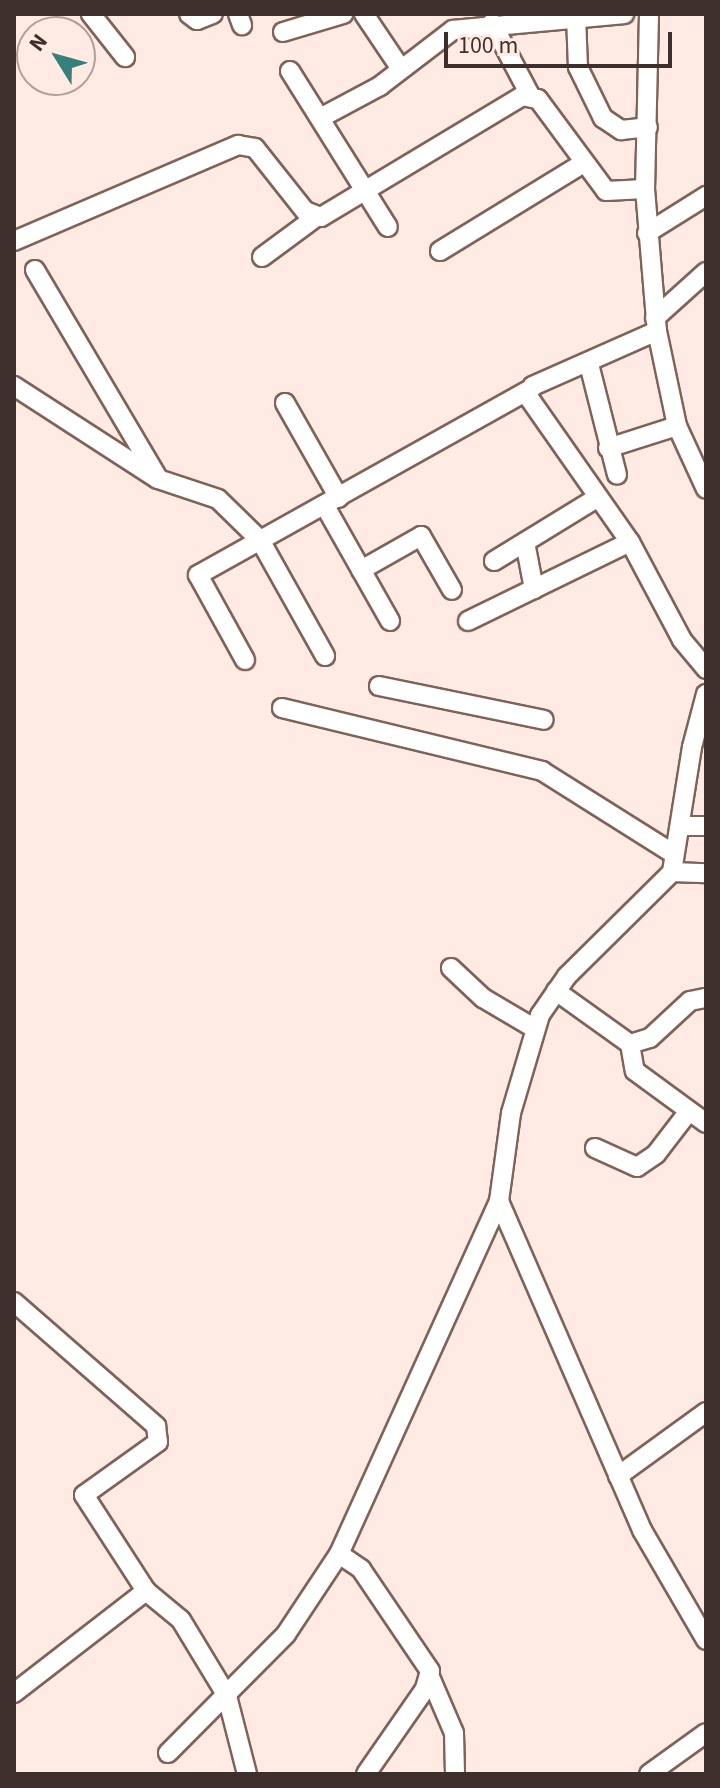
<!DOCTYPE html>
<style>
body{margin:0}
#map{position:relative;width:720px;height:1788px;overflow:hidden;background:#ffebe4;font-family:"Source Sans 3",sans-serif}
div>[style]{position:absolute}
.roads{filter:drop-shadow(2px 0 #7f6359) drop-shadow(-2px 0 #7f6359) drop-shadow(0 2px #7f6359) drop-shadow(0 -2px #7f6359)}
.minor>*{height:18px;margin:-9px;padding:0 9px;transform-origin:9px;border-radius:9px;background:#fff}
span{translate:-50% -50%;white-space:nowrap;text-align:center;line-height:1.15;-webkit-text-stroke:8px #ffebe4;paint-order:stroke}
.frame{position:absolute;inset:0;border:16px solid #3d302c;pointer-events:none}
.north{position:absolute;left:16px;top:16px;width:80px;height:80px;box-sizing:border-box;background:#ffebe4;border:2px solid #b1a09a;border-radius:50%;rotate:307deg;font-size:22px;font-weight:700;line-height:32px;text-align:center;color:#3d302c}
.north::after{content:'';display:block;margin:auto;width:28px;height:36px;background:#377f7c;clip-path:polygon(50% 0,100% 100%,50% 72%,0 100%)}
.scale{position:absolute;left:444px;top:32px;width:228px;height:36px;box-sizing:border-box;border:4px solid #3d302c;border-top:0;padding-left:10px;font-size:24px;line-height:28px;white-space:nowrap;color:#3d302c;-webkit-text-stroke:6px #ffebe4;paint-order:stroke}
</style>
<div id="map">
<div class="roads">
<div class="minor">
<i style="left:91px;top:14px;width:55px;rotate:51.7deg"></i>
<i style="left:189px;top:14px;width:10px;rotate:37deg"></i>
<i style="left:197px;top:20px;width:17px;rotate:-21deg"></i>
<i style="left:238px;top:14px;width:12px;rotate:70deg"></i>
<i style="left:364px;top:14px;width:66px;rotate:56.1deg"></i>
<i style="left:649px;top:14px;width:175px;rotate:91.3deg"></i>
<i style="left:645px;top:189px;width:143px;rotate:85.2deg"></i>
<i style="left:657px;top:331px;width:97px;rotate:78.1deg"></i>
<i style="left:677px;top:426px;width:69px;rotate:65.3deg"></i>
<i style="left:576px;top:16px;width:51px;rotate:87.8deg"></i>
<i style="left:578px;top:67px;width:57px;rotate:63.9deg"></i>
<i style="left:603px;top:118px;width:22px;rotate:34deg"></i>
<i style="left:621px;top:130px;width:27px;rotate:-6deg"></i>
<i style="left:492px;top:23px;width:81px;rotate:62.2deg"></i>
<i style="left:283px;top:32px;width:63px;rotate:-16.7deg"></i>
<i style="left:290px;top:71px;width:184px;rotate:57.9deg"></i>
<i style="left:322px;top:117px;width:66px;rotate:-28.1deg"></i>
<i style="left:380px;top:86px;width:92px;rotate:-37.5deg"></i>
<i style="left:453px;top:30px;width:172px;rotate:-5.3deg"></i>
<i style="left:647px;top:233px;width:70px;rotate:-32.1deg"></i>
<i style="left:14px;top:241px;width:244px;rotate:-23.2deg"></i>
<i style="left:238px;top:145px;width:17px;rotate:10deg"></i>
<i style="left:255px;top:148px;width:80px;rotate:51.6deg"></i>
<i style="left:305px;top:211px;width:17px;rotate:21deg"></i>
<i style="left:321px;top:217px;width:235px;rotate:-31deg"></i>
<i style="left:522px;top:96px;width:16px;rotate:11deg"></i>
<i style="left:538px;top:99px;width:114px;rotate:53.5deg"></i>
<i style="left:606px;top:191px;width:39px;rotate:-3deg"></i>
<i style="left:440px;top:251px;width:167px;rotate:-31.5deg"></i>
<i style="left:262px;top:257px;width:67px;rotate:-36.5deg"></i>
<i style="left:35px;top:270px;width:239px;rotate:59.4deg"></i>
<i style="left:655px;top:318px;width:69px;rotate:-42deg"></i>
<i style="left:657px;top:331px;width:136px;rotate:156.1deg"></i>
<i style="left:533px;top:386px;width:11px;rotate:124deg"></i>
<i style="left:527px;top:395px;width:179px;rotate:55deg"></i>
<i style="left:630px;top:542px;width:111px;rotate:62deg"></i>
<i style="left:682px;top:640px;width:38px;rotate:50deg"></i>
<i style="left:589px;top:364px;width:114px;rotate:75.8deg"></i>
<i style="left:14px;top:386px;width:171px;rotate:32.9deg"></i>
<i style="left:158px;top:479px;width:63px;rotate:18.4deg"></i>
<i style="left:218px;top:499px;width:59px;rotate:44.3deg"></i>
<i style="left:260px;top:540px;width:133px;rotate:60.7deg"></i>
<i style="left:285px;top:403px;width:109px;rotate:60.4deg"></i>
<i style="left:608px;top:448px;width:72px;rotate:-17.7deg"></i>
<i style="left:325px;top:506px;width:132px;rotate:60.5deg"></i>
<i style="left:525px;top:542px;width:48px;rotate:79.2deg"></i>
<i style="left:494px;top:561px;width:121px;rotate:-31.5deg"></i>
<i style="left:361px;top:570px;width:69px;rotate:-29.5deg"></i>
<i style="left:421px;top:536px;width:62px;rotate:60.1deg"></i>
<i style="left:468px;top:621px;width:180px;rotate:-26deg"></i>
<i style="left:245px;top:660px;width:97px;rotate:-118.9deg"></i>
<i style="left:198px;top:575px;width:377px;rotate:-29.2deg"></i>
<i style="left:379px;top:686px;width:168px;rotate:11.6deg"></i>
<i style="left:706px;top:694px;width:55px;rotate:104.8deg"></i>
<i style="left:692px;top:747px;width:127px;rotate:99.1deg"></i>
<i style="left:672px;top:872px;width:34px;rotate:2deg"></i>
<i style="left:282px;top:708px;width:268px;rotate:13.6deg"></i>
<i style="left:542px;top:771px;width:156px;rotate:32.2deg"></i>
<i style="left:680px;top:826px;width:26px"></i>
<i style="left:451px;top:968px;width:44px;rotate:43.2deg"></i>
<i style="left:483px;top:998px;width:59px;rotate:30.5deg"></i>
<i style="left:556px;top:991px;width:91px;rotate:35.6deg"></i>
<i style="left:630px;top:1044px;width:27px;rotate:80deg"></i>
<i style="left:635px;top:1071px;width:88px;rotate:36.2deg"></i>
<i style="left:630px;top:1044px;width:21px;rotate:-17deg"></i>
<i style="left:650px;top:1038px;width:54px;rotate:-42.8deg"></i>
<i style="left:690px;top:1001px;width:16px;rotate:-11deg"></i>
<i style="left:595px;top:1148px;width:46px;rotate:24.3deg"></i>
<i style="left:637px;top:1167px;width:23px;rotate:-34deg"></i>
<i style="left:656px;top:1154px;width:54px;rotate:-52.5deg"></i>
<i style="left:499px;top:1201px;width:359px;rotate:66.5deg"></i>
<i style="left:642px;top:1530px;width:127px;rotate:59.8deg"></i>
<i style="left:14px;top:1302px;width:189px;rotate:41.1deg"></i>
<i style="left:156px;top:1426px;width:16px;rotate:83deg"></i>
<i style="left:158px;top:1442px;width:91px;rotate:144.4deg"></i>
<i style="left:84px;top:1495px;width:114px;rotate:57.1deg"></i>
<i style="left:146px;top:1591px;width:45px;rotate:39.6deg"></i>
<i style="left:181px;top:1620px;width:89px;rotate:58.8deg"></i>
<i style="left:227px;top:1696px;width:81px;rotate:75.6deg"></i>
<i style="left:618px;top:1476px;width:109px;rotate:-36deg"></i>
<i style="left:339px;top:1554px;width:27px;rotate:34deg"></i>
<i style="left:361px;top:1569px;width:123px;rotate:55.9deg"></i>
<i style="left:430px;top:1671px;width:19px;rotate:106deg"></i>
<i style="left:425px;top:1689px;width:103px;rotate:124.8deg"></i>
<i style="left:430px;top:1677px;width:61px;rotate:66.8deg"></i>
<i style="left:454px;top:1733px;width:41px;rotate:88.6deg"></i>
<i style="left:14px;top:1693px;width:167px;rotate:-37.7deg"></i>
<i style="left:168px;top:1753px;width:168px;rotate:-45.2deg"></i>
<i style="left:286px;top:1634px;width:96px;rotate:-56.5deg"></i>
<i style="left:339px;top:1554px;width:388px;rotate:-65.6deg"></i>
<i style="left:499px;top:1201px;width:89px;rotate:-82.2deg"></i>
<i style="left:511px;top:1113px;width:102px;rotate:-73.5deg"></i>
<i style="left:540px;top:1015px;width:47px;rotate:-55.3deg"></i>
<i style="left:567px;top:976px;width:148px;rotate:-44.7deg"></i>
<i style="left:649px;top:1774px;width:70px;rotate:-35.7deg"></i>
</div>
</div>
<div class="frame"></div>
<div class="north">N</div>
<div class="scale">100 m</div>
</div>
